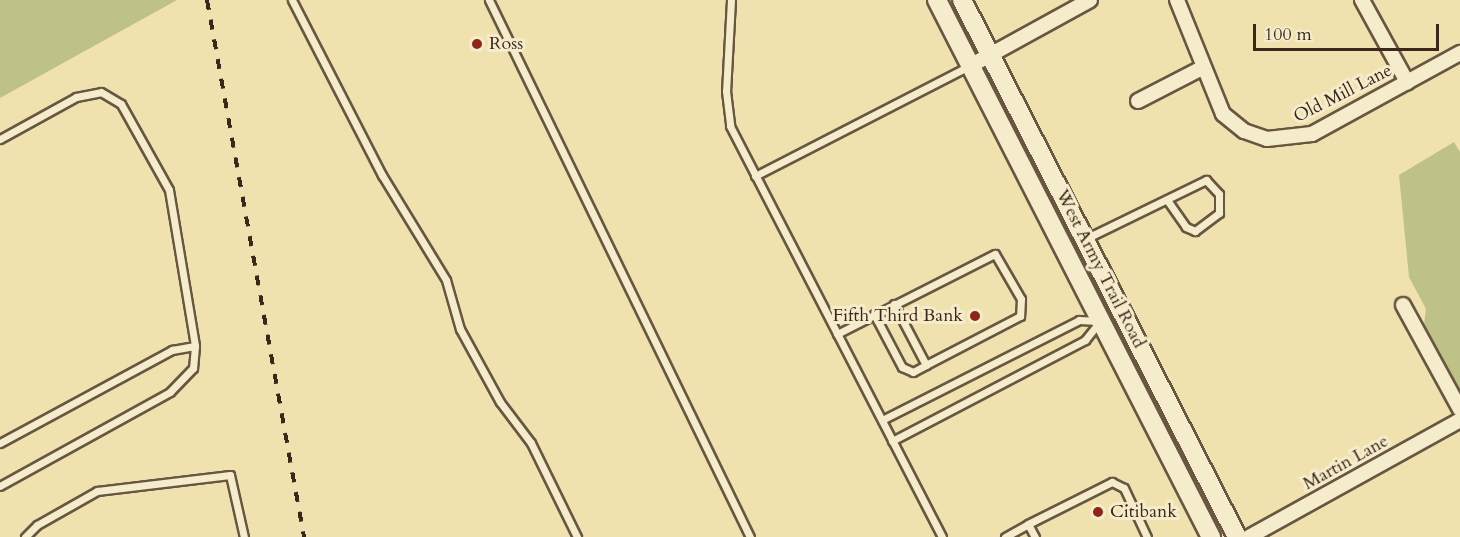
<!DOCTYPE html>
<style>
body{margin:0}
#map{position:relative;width:1460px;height:537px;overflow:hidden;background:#f0e2af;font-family:Cardo,serif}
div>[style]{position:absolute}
.green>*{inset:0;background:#bfc287}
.roads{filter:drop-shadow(2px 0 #685641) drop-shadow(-2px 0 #685641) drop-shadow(0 2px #685641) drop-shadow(0 -2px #685641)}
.service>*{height:7px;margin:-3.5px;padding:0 3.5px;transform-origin:3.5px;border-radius:3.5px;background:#f5eccb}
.minor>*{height:14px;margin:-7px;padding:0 7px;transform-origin:7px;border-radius:7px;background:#f5eccb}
.secondary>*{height:18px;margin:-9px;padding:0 9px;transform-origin:9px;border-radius:9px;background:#f5eccb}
.rail>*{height:4px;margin-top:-2px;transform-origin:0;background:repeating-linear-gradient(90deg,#3b271c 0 10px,transparent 0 20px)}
.dots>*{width:16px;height:16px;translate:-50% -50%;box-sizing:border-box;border:3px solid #f5eccb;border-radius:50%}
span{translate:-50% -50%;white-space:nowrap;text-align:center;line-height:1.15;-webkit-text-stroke:6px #f5eccb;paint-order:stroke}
.poi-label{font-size:18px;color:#3b271c}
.left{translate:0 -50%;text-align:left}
.right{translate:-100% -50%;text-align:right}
.street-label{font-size:18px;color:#3b271c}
.scale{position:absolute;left:1253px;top:24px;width:186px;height:27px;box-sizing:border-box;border:3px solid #3b271c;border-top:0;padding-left:8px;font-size:18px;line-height:21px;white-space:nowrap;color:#3b271c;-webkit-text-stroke:4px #f5eccb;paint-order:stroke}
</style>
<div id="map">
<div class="green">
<i style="clip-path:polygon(0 0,177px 0,0 98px)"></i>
<i style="clip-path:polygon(1454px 142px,1460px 152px,1460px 393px,1424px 324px,1426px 309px,1409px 277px,1399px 175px)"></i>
</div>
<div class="roads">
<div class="service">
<i style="left:292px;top:0;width:197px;rotate:62.8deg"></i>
<i style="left:382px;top:175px;width:123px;rotate:58.6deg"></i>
<i style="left:446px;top:280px;width:51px;rotate:74.1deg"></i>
<i style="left:460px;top:329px;width:83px;rotate:61.3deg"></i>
<i style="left:500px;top:402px;width:51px;rotate:52.9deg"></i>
<i style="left:531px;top:443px;width:105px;rotate:63.9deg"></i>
<i style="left:489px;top:0;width:597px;rotate:64.08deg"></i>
<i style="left:731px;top:0;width:91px;rotate:93.1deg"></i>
<i style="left:726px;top:91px;width:35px;rotate:83deg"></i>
<i style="left:730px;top:126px;width:462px;rotate:62.7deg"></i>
<i style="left:0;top:139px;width:87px;rotate:-28.9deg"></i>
<i style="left:76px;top:97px;width:25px;rotate:-11deg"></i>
<i style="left:101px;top:92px;width:23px;rotate:31deg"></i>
<i style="left:121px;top:104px;width:98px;rotate:60.8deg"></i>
<i style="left:169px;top:190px;width:158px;rotate:80.5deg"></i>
<i style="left:195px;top:346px;width:22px;rotate:95deg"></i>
<i style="left:193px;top:368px;width:33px;rotate:134deg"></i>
<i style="left:170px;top:392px;width:194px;rotate:151.1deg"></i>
<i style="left:755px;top:176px;width:241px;rotate:-27.2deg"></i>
<i style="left:1085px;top:239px;width:135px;rotate:-26deg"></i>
<i style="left:1206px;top:180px;width:19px;rotate:47deg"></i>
<i style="left:1219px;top:194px;width:19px;rotate:90deg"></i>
<i style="left:1219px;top:213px;width:30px;rotate:143deg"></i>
<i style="left:1195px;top:231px;width:10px;rotate:-156deg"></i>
<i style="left:1186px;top:227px;width:33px;rotate:-125deg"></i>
<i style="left:874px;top:314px;width:60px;rotate:62.2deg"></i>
<i style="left:902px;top:367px;width:12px;rotate:24deg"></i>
<i style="left:913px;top:372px;width:15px;rotate:-28deg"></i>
<i style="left:926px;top:365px;width:69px;rotate:-117.7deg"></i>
<i style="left:837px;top:334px;width:177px;rotate:-26.9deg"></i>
<i style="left:995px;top:254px;width:52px;rotate:60deg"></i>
<i style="left:1021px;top:299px;width:17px;rotate:93deg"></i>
<i style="left:1020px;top:316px;width:106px;rotate:152.5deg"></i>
<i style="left:882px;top:420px;width:221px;rotate:-26.9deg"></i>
<i style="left:1079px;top:320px;width:19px;rotate:3deg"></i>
<i style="left:892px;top:441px;width:218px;rotate:-27.6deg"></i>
<i style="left:1085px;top:340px;width:22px;rotate:-51deg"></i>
<i style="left:0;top:443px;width:196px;rotate:-28.4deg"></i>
<i style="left:172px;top:350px;width:23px;rotate:-10deg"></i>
<i style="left:1028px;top:524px;width:94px;rotate:-26.6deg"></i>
<i style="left:1112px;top:482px;width:13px;rotate:27deg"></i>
<i style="left:1124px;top:488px;width:54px;rotate:64.9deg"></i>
<i style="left:25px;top:537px;width:17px;rotate:-45deg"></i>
<i style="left:37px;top:525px;width:69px;rotate:-29.5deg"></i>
<i style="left:97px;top:491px;width:134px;rotate:-6.9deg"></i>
<i style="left:230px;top:475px;width:64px;rotate:77.3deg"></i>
<i style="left:1005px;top:537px;width:26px;rotate:-29deg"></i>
<i style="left:1028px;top:524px;width:15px;rotate:62deg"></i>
</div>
<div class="minor">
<i style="left:1177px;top:0;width:123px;rotate:68deg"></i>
<i style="left:1223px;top:114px;width:27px;rotate:39deg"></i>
<i style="left:1244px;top:131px;width:24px;rotate:19deg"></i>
<i style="left:1267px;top:139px;width:45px;rotate:-6.3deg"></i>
<i style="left:1312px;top:134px;width:169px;rotate:-28.7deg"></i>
<i style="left:1362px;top:0;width:94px;rotate:61.2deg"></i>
<i style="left:970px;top:66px;width:137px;rotate:-28.8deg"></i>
<i style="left:1138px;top:101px;width:72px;rotate:-27.3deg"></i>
<i style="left:1403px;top:305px;width:119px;rotate:61.3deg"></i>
<i style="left:1249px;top:537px;width:241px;rotate:-29deg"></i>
</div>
<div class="secondary">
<i style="left:937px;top:0;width:603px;rotate:62.97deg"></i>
<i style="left:962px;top:0;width:603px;rotate:62.88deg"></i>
</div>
</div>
<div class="rail">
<i style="left:207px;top:0;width:546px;rotate:79.76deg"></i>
</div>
<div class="dots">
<i style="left:477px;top:44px;background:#8f2418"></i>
<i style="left:975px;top:316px;background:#8f2418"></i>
<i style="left:1098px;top:512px;background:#8f2418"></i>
</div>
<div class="poi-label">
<span class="left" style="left:489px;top:44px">Ross</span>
<span class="right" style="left:963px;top:316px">Fifth Third Bank</span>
<span class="left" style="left:1110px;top:512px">Citibank</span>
</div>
<div class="street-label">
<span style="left:1343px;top:94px;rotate:-27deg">Old Mill Lane</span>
<span style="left:1100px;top:269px;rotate:63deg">West Army Trail Road</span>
<span style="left:1346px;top:463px;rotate:-29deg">Martin Lane</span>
</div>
<div class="scale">100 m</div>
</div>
